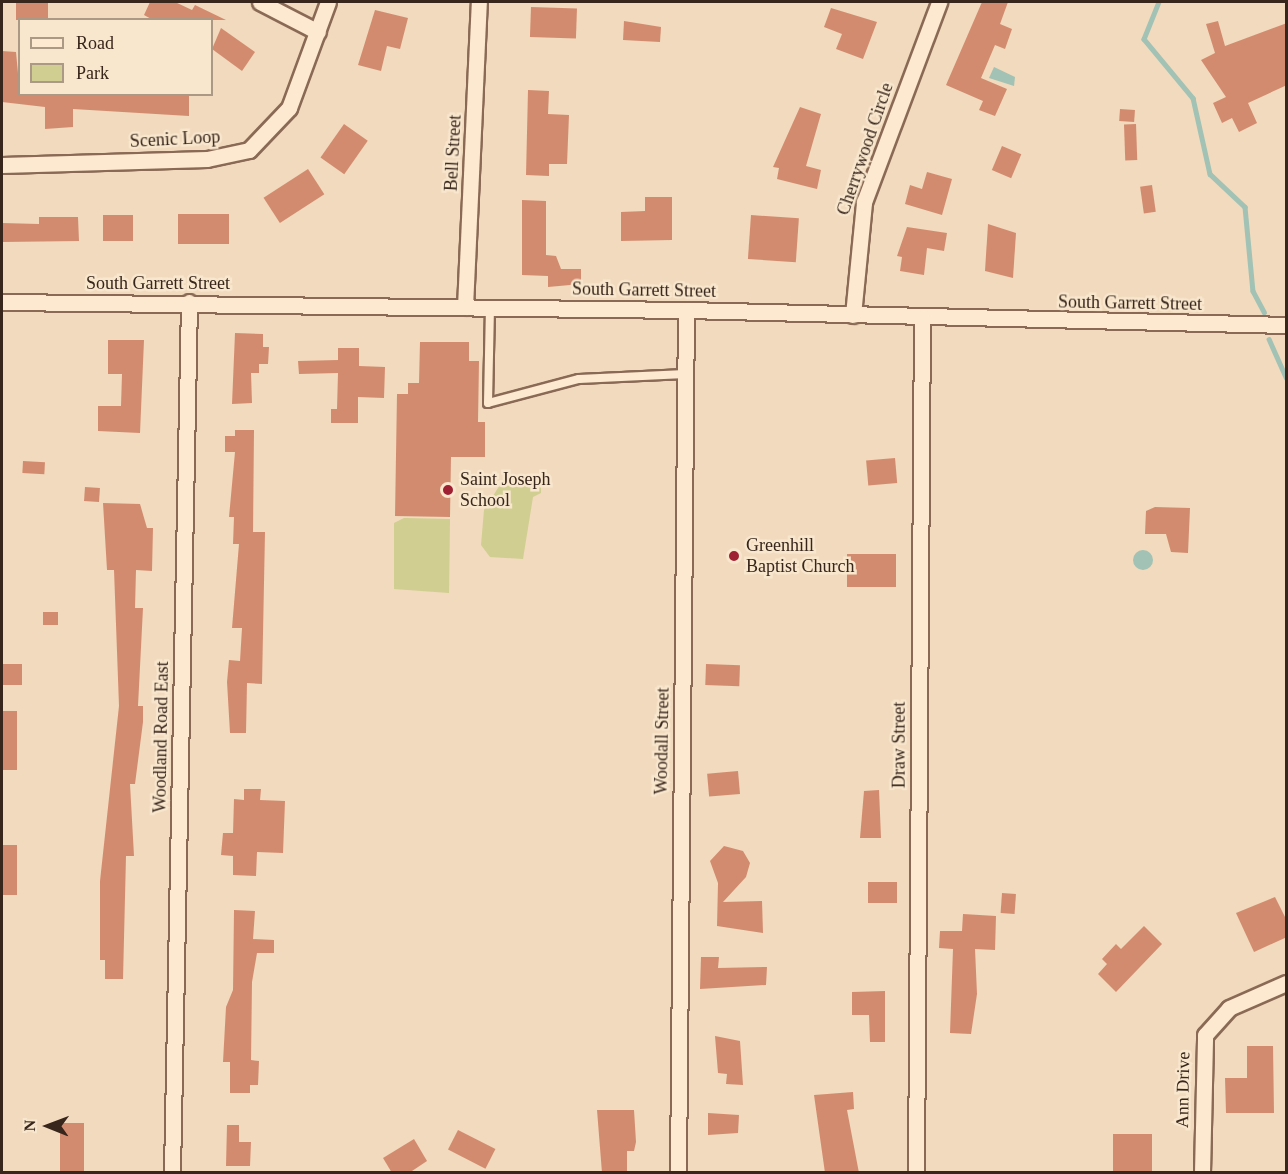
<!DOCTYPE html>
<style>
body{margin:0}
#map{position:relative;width:1288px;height:1174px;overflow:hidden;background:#f1dabd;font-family:"Times New Roman",serif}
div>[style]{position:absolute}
.green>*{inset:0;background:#d0ce90}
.water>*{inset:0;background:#a1c2b4}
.round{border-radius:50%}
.stream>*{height:4.5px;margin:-2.25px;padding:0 2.25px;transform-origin:2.25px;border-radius:2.25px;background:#a1c2b4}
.building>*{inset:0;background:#d38b6f;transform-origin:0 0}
.roads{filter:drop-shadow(2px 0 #8a6a55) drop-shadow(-2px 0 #8a6a55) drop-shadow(0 2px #8a6a55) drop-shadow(0 -2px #8a6a55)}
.service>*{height:8px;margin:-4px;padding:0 4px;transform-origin:4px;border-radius:4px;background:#fce9d0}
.minor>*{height:15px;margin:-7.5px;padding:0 7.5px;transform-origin:7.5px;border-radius:7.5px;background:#fce9d0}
.dots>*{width:16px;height:16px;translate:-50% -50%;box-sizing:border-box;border:3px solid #f8e6cd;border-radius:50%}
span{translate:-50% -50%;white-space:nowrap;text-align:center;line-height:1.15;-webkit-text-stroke:5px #f8e6cd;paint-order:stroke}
.street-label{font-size:18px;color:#38251b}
.poi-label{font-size:18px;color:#38251b}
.left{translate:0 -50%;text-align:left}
.frame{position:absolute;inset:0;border:3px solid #38251b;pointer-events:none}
.legend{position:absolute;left:18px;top:18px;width:195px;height:78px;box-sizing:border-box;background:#f8e6cd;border:2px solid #ab9986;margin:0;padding:8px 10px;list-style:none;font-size:18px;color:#38251b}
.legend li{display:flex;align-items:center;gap:12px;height:30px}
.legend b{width:30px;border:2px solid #ab9986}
.north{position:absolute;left:18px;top:1096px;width:60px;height:60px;-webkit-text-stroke:4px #f8e6cd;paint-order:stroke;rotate:271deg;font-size:16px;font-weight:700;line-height:24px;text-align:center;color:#38251b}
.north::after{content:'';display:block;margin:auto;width:21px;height:27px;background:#38251b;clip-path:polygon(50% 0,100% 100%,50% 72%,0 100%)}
</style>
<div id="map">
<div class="green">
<i style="clip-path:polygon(505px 477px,535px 477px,541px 483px,541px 493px,533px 497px,523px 559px,490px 557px,481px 545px,484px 510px)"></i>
<i style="clip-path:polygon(404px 518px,450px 519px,449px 593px,394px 589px,394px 523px)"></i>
</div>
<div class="water">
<i style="clip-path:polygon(994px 67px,1015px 77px,1014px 86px,989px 78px)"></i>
<i class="round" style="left:1133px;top:550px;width:20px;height:20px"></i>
</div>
<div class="stream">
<i style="left:1159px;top:2px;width:40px;rotate:112deg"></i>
<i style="left:1144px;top:39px;width:77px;rotate:50.3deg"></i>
<i style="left:1193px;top:98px;width:78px;rotate:77.4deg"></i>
<i style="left:1210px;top:174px;width:48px;rotate:43.3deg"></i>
<i style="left:1245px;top:207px;width:84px;rotate:84.6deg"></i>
<i style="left:1253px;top:291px;width:24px;rotate:62deg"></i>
<i style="left:1269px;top:339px;width:42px;rotate:65.9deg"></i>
</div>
<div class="building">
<i style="left:16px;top:2px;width:32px;height:18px"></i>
<i style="clip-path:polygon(150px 2px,175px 2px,192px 10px,195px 5px,226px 20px,153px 20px,144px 15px)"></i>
<i style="clip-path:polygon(982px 2px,1008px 2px,1000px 24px,1012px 29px,1005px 49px,995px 45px,981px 78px,1007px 89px,995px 116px,979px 110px,983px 101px,946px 85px)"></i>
<i style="left:531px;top:7px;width:46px;height:30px;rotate:2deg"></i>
<i style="clip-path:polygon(831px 8px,877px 22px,863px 59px,836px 49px,842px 34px,824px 27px)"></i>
<i style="clip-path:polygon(375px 10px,408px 18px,400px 49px,387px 46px,381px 71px,358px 65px)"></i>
<i style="clip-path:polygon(624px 21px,661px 27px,660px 42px,623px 40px)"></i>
<i style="clip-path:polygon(1218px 21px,1225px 46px,1287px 23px,1287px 85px,1248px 103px,1257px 123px,1239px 132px,1232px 118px,1222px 123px,1213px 103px,1226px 97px,1201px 60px,1215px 53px,1206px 24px)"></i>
<i style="clip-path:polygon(221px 28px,255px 52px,242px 71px,212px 49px)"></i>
<i style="clip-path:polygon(2px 51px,16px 52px,20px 94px,189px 94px,189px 116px,73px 109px,73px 127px,45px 129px,45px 107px,2px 102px)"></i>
<i style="clip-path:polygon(528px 90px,549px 91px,548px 114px,569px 115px,567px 164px,549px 164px,549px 176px,526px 175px)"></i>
<i style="clip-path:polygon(800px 107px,821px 114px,806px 166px,821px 170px,817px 189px,777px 179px,779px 168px,773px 167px)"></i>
<i style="left:1120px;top:109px;width:15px;height:12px;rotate:4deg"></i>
<i style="left:344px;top:124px;width:29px;height:41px;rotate:35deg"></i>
<i style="left:1136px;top:124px;width:36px;height:12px;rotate:88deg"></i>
<i style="left:1002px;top:146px;width:21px;height:26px;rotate:23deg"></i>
<i style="left:308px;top:169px;width:30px;height:53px;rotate:57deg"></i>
<i style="clip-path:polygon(927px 172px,952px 179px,942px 215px,905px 204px,910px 185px,922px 189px)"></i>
<i style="left:1152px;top:185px;width:27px;height:12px;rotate:82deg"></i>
<i style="clip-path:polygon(645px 197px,672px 197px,672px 240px,621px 241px,621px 212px,645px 211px)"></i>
<i style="clip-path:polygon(522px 200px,546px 201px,546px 255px,556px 256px,561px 269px,581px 269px,581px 284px,548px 287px,548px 276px,522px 275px)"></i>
<i style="left:178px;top:214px;width:51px;height:30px"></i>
<i style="left:103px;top:215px;width:30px;height:26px"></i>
<i style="left:751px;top:215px;width:48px;height:44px;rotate:4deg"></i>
<i style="clip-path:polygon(39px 217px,78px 217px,79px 241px,2px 242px,2px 223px,39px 224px)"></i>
<i style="clip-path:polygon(988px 224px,1016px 233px,1013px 278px,985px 271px)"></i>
<i style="clip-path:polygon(907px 227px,947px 233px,944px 251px,927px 248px,924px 275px,900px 271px,902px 257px,897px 256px)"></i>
<i style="clip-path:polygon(235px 333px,263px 334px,263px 347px,269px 347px,268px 364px,259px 364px,259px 373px,251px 373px,252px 403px,232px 404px)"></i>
<i style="clip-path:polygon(108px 340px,144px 340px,140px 433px,98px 431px,98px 406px,121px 406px,122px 374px,108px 374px)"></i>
<i style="clip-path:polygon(420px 342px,469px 342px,469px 361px,479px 361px,478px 422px,485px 422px,485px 457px,451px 457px,450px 517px,395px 516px,397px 394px,408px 394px,408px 383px,419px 383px)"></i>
<i style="clip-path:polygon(338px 348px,359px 348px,359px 366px,385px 367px,384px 398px,358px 397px,358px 423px,331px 423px,331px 409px,337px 409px,338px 373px,299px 374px,298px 361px,338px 360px)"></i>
<i style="clip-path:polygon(235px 430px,254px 430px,253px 532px,265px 532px,262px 684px,247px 683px,246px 733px,230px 733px,227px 682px,229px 660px,240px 661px,242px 628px,232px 628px,239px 544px,233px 544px,234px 517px,229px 517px,235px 452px,225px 452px,225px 436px,235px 436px)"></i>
<i style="left:895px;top:458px;width:25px;height:29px;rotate:85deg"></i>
<i style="left:23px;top:461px;width:22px;height:12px;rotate:3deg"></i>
<i style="left:85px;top:487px;width:15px;height:14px;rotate:4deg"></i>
<i style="clip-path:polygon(103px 503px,140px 504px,147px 528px,153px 528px,152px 571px,136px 570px,135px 608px,143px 608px,138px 706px,143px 706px,143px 722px,135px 784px,130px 784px,134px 856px,126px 856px,123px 979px,105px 979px,105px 960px,100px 960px,100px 881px,119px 706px,114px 570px,107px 570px)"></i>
<i style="clip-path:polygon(1155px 507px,1190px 508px,1188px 553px,1171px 552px,1166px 534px,1145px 534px,1146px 511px)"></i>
<i style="left:847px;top:554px;width:49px;height:33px"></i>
<i style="left:43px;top:612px;width:15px;height:13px"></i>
<i style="left:2px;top:664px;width:20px;height:21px"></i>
<i style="left:706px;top:664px;width:34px;height:21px;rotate:2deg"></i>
<i style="left:2px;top:711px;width:15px;height:59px"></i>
<i style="left:738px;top:771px;width:23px;height:31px;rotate:85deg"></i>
<i style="clip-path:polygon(244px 789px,261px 789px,260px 800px,285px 801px,283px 853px,257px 852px,256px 876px,233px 875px,233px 856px,221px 855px,223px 833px,233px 833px,234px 799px,244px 800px)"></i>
<i style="clip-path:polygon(879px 790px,881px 838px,860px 838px,864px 791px)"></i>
<i style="left:2px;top:845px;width:15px;height:50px"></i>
<i style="clip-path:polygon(724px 846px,743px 851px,750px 863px,746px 877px,723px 902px,762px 901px,763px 933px,717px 926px,718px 883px,710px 861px)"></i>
<i style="left:868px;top:882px;width:29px;height:21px"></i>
<i style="left:1002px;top:893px;width:14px;height:20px;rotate:4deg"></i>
<i style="clip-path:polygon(1275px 897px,1287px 921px,1287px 937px,1254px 952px,1236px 913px)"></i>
<i style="clip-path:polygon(234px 910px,255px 911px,253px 939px,274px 940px,274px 953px,257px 953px,252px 982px,251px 1060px,259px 1061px,258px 1085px,250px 1085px,250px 1093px,230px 1093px,230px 1062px,223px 1062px,226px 1007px,233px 990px)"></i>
<i style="clip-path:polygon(963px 914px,996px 916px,995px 950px,975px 949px,977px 994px,971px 1034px,950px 1033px,953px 949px,939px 948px,940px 931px,962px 931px)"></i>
<i style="clip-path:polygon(1144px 926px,1162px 944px,1116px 992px,1098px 974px,1107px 964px,1102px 959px,1116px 944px,1121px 949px)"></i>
<i style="clip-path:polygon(701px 957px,719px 957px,718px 968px,767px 967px,766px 985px,700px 989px)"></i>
<i style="clip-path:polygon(885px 991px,885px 1042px,870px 1042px,869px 1015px,852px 1015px,852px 992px)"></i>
<i style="clip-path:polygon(715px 1036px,740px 1041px,743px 1085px,726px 1084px,727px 1074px,718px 1073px)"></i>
<i style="clip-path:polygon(1247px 1046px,1273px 1046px,1274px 1113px,1226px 1113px,1225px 1078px,1247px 1078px)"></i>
<i style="clip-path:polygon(853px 1092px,854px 1109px,847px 1110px,859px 1173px,825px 1173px,814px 1095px)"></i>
<i style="clip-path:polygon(597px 1110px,634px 1110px,636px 1142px,634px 1151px,627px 1151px,627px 1173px,602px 1173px)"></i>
<i style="clip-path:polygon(708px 1113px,739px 1115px,738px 1133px,708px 1135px)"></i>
<i style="left:60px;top:1123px;width:24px;height:50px"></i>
<i style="clip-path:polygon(227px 1125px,239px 1125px,239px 1142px,251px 1142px,250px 1166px,226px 1166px)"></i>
<i style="left:458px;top:1130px;width:42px;height:22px;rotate:27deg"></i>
<i style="left:1113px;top:1134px;width:39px;height:38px"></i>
<i style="clip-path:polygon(414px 1139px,427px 1161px,409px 1173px,392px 1173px,383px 1158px)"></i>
</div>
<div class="roads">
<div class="service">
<i style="left:490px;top:307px;width:96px;rotate:91.2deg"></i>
<i style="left:488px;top:403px;width:94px;rotate:-14.8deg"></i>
<i style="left:579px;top:379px;width:106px;rotate:-2.7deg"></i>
</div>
<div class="minor">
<i style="left:260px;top:2px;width:65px;rotate:27.3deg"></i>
<i style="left:2px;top:165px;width:205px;rotate:-1.7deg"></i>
<i style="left:207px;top:159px;width:43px;rotate:-12.1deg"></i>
<i style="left:249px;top:150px;width:58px;rotate:-46.4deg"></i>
<i style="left:289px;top:108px;width:113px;rotate:-69.8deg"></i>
<i style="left:2px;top:302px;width:684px;rotate:0.67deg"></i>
<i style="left:686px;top:310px;width:600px;rotate:1.43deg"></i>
<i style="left:465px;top:307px;width:305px;rotate:-87.4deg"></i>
<i style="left:853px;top:315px;width:114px;rotate:-84.4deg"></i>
<i style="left:864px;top:202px;width:214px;rotate:-69.4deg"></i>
<i style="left:172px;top:1172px;width:870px;rotate:-88.88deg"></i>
<i style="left:678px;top:1172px;width:862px;rotate:-89.47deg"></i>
<i style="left:916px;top:1172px;width:855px;rotate:-89.6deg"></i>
<i style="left:1202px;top:1172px;width:137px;rotate:-88.7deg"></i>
<i style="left:1205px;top:1035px;width:36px;rotate:-48deg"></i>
<i style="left:1229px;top:1008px;width:62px;rotate:-23.7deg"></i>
</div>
</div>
<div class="dots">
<i style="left:448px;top:490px;background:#9e2032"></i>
<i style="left:734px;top:556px;background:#9e2032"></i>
</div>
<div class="street-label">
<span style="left:175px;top:139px;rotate:-3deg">Scenic Loop</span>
<span style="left:865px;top:149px;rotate:-71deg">Cherrywood Circle</span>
<span style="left:453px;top:153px;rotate:-87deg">Bell Street</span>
<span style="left:158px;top:283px">South Garrett Street</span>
<span style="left:644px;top:290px;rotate:1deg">South Garrett Street</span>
<span style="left:1130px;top:303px;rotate:1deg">South Garrett Street</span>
<span style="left:161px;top:737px;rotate:-89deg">Woodland Road East</span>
<span style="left:662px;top:741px;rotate:-89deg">Woodall Street</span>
<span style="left:899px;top:745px;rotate:-90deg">Draw Street</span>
<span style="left:1183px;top:1090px;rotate:-89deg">Ann Drive</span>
</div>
<div class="poi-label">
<span class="left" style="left:460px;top:490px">Saint Joseph<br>School</span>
<span class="left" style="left:746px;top:556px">Greenhill<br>Baptist Church</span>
</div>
<div class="frame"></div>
<ul class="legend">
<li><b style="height:8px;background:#fce9d0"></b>Road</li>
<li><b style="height:16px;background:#d0ce90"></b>Park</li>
</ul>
<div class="north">N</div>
</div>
